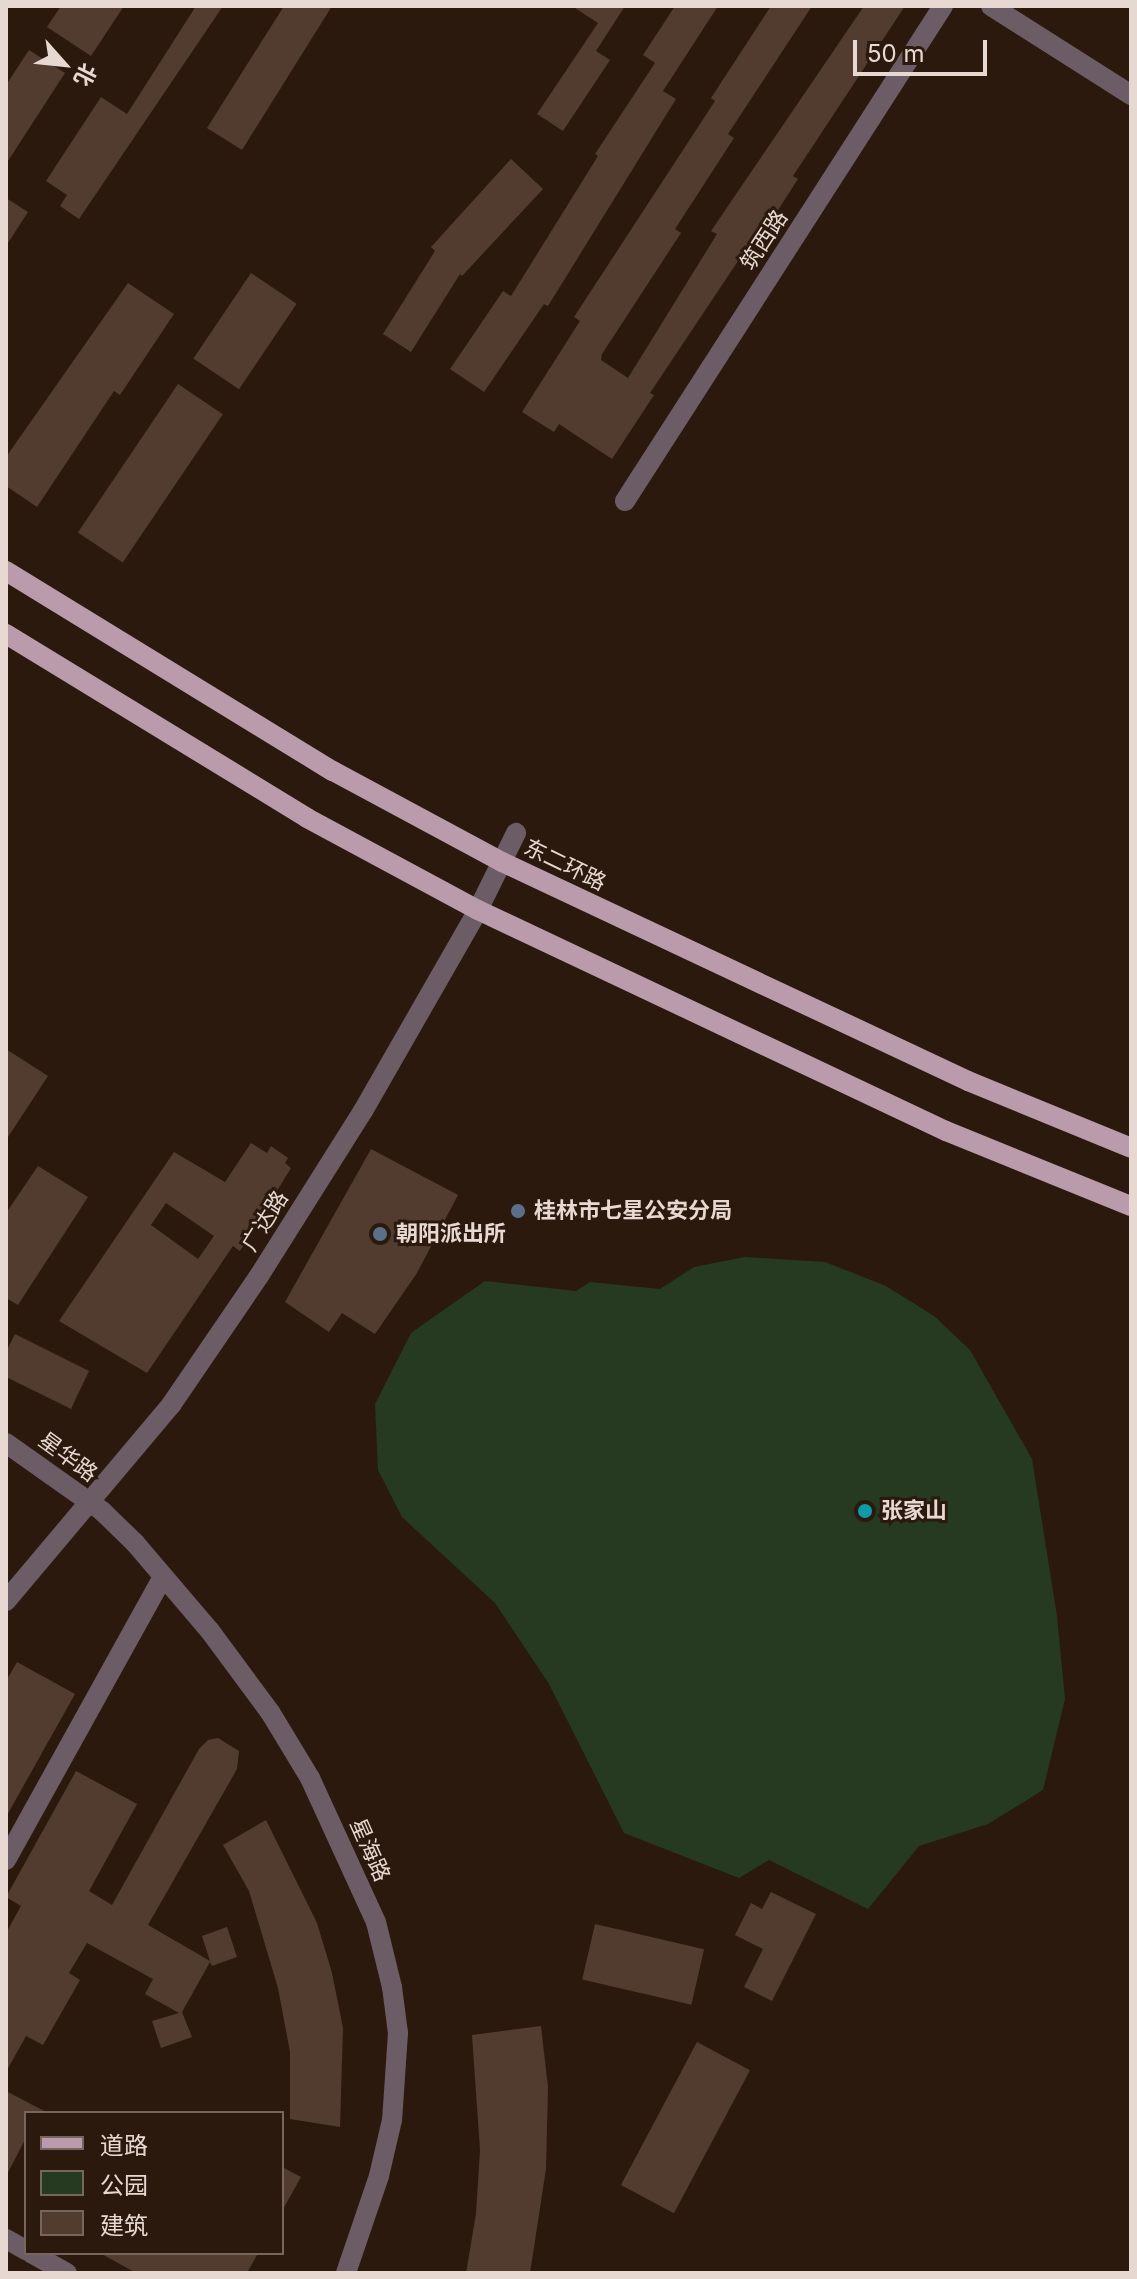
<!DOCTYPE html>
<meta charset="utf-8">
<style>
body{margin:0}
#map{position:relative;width:1137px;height:2279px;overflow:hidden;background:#2c190e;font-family:Inter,"Noto Sans SC",sans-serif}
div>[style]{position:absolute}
.green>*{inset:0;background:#253a21}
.building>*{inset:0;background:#513c2f;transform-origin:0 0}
.minor>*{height:20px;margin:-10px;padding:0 10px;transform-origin:10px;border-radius:10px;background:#6b5c65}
.tertiary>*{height:20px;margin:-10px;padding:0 10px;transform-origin:10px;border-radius:10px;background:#6b5c65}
.primary>*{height:20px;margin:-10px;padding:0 10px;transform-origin:10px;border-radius:10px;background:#b99bac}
.dots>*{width:22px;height:22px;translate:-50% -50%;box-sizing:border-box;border:4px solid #2c190e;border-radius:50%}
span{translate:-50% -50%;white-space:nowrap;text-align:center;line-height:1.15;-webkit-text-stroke:6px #2c190e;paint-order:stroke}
.street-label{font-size:22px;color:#e7d9d1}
.poi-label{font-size:22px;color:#e7d9d1;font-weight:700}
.left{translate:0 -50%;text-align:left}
.frame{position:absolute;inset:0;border:8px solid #e7d9d1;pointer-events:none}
.legend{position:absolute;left:24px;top:2111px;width:260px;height:144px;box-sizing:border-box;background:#2c190e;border:2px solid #77665c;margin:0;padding:10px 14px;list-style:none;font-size:24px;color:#e7d9d1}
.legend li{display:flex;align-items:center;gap:16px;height:40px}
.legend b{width:40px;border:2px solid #77665c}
.north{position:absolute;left:24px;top:24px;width:80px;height:80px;-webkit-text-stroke:6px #2c190e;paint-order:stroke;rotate:117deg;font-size:22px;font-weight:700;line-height:32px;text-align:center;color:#e7d9d1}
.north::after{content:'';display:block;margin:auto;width:28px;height:36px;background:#e7d9d1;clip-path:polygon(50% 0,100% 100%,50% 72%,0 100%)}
.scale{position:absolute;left:853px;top:40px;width:134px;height:36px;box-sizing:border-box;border:4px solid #e7d9d1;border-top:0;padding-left:10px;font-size:24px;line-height:28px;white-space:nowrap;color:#e7d9d1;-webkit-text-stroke:6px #2c190e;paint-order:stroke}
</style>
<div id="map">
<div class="green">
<i style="clip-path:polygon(745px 1257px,825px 1262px,886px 1286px,934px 1316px,970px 1350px,1032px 1459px,1057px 1616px,1065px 1699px,1043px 1790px,988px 1824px,919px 1846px,868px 1909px,769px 1860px,739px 1878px,624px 1833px,549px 1684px,495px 1603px,402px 1517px,378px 1470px,375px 1404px,411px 1333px,485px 1281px,576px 1291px,590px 1282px,660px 1289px,694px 1267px)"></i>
</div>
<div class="building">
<i style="clip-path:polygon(61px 6px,124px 6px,91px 56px,47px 27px)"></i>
<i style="clip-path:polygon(196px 6px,223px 6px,79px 219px,60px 206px,67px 195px,46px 181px,101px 97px,127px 114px)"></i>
<i style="clip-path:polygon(284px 6px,332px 6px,242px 150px,207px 128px)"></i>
<i style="clip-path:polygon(572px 6px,625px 6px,596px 51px,610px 60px,563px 131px,537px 114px,598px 23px)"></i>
<i style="clip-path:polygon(675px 6px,718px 6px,663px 91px,676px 99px,548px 306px,544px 304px,484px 392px,450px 369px,503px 291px,511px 296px,598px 156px,595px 154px,655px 63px,643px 55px)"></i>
<i style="clip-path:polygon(771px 6px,812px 6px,728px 134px,734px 138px,675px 229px,681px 233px,602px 354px,601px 360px,628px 378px,717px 234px,711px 231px,864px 6px,905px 6px,793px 176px,798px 179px,749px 255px,744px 252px,650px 393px,654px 395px,612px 459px,559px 424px,554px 432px,522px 412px,580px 321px,574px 317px,715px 101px,711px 98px)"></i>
<i style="clip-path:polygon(29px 50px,65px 73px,6px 164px,6px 85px)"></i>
<i style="clip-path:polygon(511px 159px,543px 189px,462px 276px,460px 274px,411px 352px,383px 334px,435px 251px,431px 247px)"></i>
<i style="clip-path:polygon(6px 198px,28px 212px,6px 246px)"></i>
<i style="left:251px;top:273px;width:55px;height:103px;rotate:34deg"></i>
<i style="clip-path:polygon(128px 283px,174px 314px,120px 395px,114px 391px,37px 507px,6px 486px,6px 457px)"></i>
<i style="left:178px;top:384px;width:54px;height:179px;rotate:34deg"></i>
<i style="clip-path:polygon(6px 1049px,48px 1076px,6px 1140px)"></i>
<i style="clip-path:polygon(evenodd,251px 1143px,267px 1153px,271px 1146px,288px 1158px,285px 1163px,291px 1168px,240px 1251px,233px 1246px,147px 1373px,59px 1321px,174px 1152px,225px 1182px,251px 1143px,166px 1203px,214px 1236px,198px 1259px,151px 1225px,166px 1203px)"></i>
<i style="clip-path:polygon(371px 1149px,458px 1195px,417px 1273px,375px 1334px,342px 1313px,329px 1332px,285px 1302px)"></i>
<i style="clip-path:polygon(38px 1166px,88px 1197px,18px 1305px,6px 1298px,6px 1213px)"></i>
<i style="clip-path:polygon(15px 1334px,89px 1371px,71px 1409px,6px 1377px,6px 1352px)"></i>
<i style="clip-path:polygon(17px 1662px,75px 1694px,6px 1817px,6px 1681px)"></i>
<i style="clip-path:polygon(218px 1738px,239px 1751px,237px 1769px,148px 1925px,210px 1961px,202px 1936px,227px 1927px,237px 1957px,212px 1966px,210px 1962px,182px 2012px,192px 2037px,161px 2048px,152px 2021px,179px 2013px,145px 1994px,153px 1979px,87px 1943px,69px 1973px,80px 1980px,43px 2045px,26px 2036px,6px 2072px,6px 1933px,21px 1906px,6px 1897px,76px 1771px,137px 1804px,89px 1891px,112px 1905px,199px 1749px,208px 1740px)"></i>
<i style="clip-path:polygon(266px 1820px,317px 1923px,332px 1973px,343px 2028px,340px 2127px,290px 2119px,290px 2052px,278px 1988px,249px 1891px,223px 1845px)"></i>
<i style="clip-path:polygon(771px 1892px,816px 1914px,772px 2001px,744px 1987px,763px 1949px,735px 1935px,751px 1903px,762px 1909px)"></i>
<i style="left:595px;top:1924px;width:112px;height:57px;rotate:13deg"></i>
<i style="clip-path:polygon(541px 2026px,548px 2087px,546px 2169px,530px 2273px,466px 2273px,476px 2214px,480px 2150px,472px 2035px)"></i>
<i style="left:697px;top:2042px;width:60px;height:162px;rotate:28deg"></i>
<i style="clip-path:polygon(6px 2091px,48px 2113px,26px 2113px,26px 2138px,6px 2176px)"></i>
<i style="clip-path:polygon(282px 2167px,301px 2177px,282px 2211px)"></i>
<i style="clip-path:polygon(100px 2253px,258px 2253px,247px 2273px,136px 2273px)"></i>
</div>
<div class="minor">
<i style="left:991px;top:6px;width:166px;rotate:32.4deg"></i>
<i style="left:625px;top:501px;width:588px;rotate:-57.28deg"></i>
<i style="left:6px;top:1860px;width:324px;rotate:-61deg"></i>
</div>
<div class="tertiary">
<i style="left:6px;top:1443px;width:118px;rotate:35.3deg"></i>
<i style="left:102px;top:1511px;width:46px;rotate:44.1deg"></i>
<i style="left:135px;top:1543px;width:116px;rotate:49.6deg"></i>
<i style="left:210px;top:1631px;width:101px;rotate:53.5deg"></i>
<i style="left:270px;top:1712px;width:77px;rotate:58.8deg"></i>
<i style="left:310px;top:1778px;width:158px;rotate:65.4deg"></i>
<i style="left:376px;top:1922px;width:67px;rotate:76.2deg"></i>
<i style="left:392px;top:1987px;width:46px;rotate:82.6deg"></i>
<i style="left:398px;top:2033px;width:87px;rotate:93.9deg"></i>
<i style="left:392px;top:2120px;width:57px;rotate:103.1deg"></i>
<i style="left:379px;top:2176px;width:102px;rotate:108.8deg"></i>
<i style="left:6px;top:1601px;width:256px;rotate:-49.9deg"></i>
<i style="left:171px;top:1405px;width:156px;rotate:-55.7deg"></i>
<i style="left:259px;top:1276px;width:195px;rotate:-57.8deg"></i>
<i style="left:363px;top:1111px;width:232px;rotate:-60.2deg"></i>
<i style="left:478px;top:910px;width:86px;rotate:-63.7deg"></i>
<i style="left:6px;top:2239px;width:23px;rotate:29deg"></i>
<i style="left:31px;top:2253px;width:41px;rotate:29.1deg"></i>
</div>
<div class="primary">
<i style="left:6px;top:571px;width:383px;rotate:31.5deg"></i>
<i style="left:333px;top:771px;width:192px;rotate:28.3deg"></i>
<i style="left:502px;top:862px;width:515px;rotate:25.17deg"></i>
<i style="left:968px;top:1081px;width:176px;rotate:22.3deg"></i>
<i style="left:6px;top:634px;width:353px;rotate:31.4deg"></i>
<i style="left:307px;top:818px;width:194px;rotate:28.3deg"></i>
<i style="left:478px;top:910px;width:518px;rotate:25.28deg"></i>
<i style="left:946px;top:1131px;width:200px;rotate:22.1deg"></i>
</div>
<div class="dots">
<i style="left:518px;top:1211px;background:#5c6f8a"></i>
<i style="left:380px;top:1234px;background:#5c6f8a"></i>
<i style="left:865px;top:1511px;background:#0f9aa8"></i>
</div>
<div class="street-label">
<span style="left:764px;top:240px;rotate:-57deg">筑西路</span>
<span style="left:565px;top:865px;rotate:26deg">东二环路</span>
<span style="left:265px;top:1221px;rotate:-58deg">广达路</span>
<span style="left:68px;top:1457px;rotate:36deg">星华路</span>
<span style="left:370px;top:1850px;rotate:66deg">星海路</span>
</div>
<div class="poi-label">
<span class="left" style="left:534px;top:1211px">桂林市七星公安分局</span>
<span class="left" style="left:396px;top:1234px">朝阳派出所</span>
<span class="left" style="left:881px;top:1511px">张家山</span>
</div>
<div class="frame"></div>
<ul class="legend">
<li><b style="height:10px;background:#b99bac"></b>道路</li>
<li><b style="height:22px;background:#253a21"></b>公园</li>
<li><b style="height:22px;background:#513c2f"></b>建筑</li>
</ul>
<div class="north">北</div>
<div class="scale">50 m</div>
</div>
